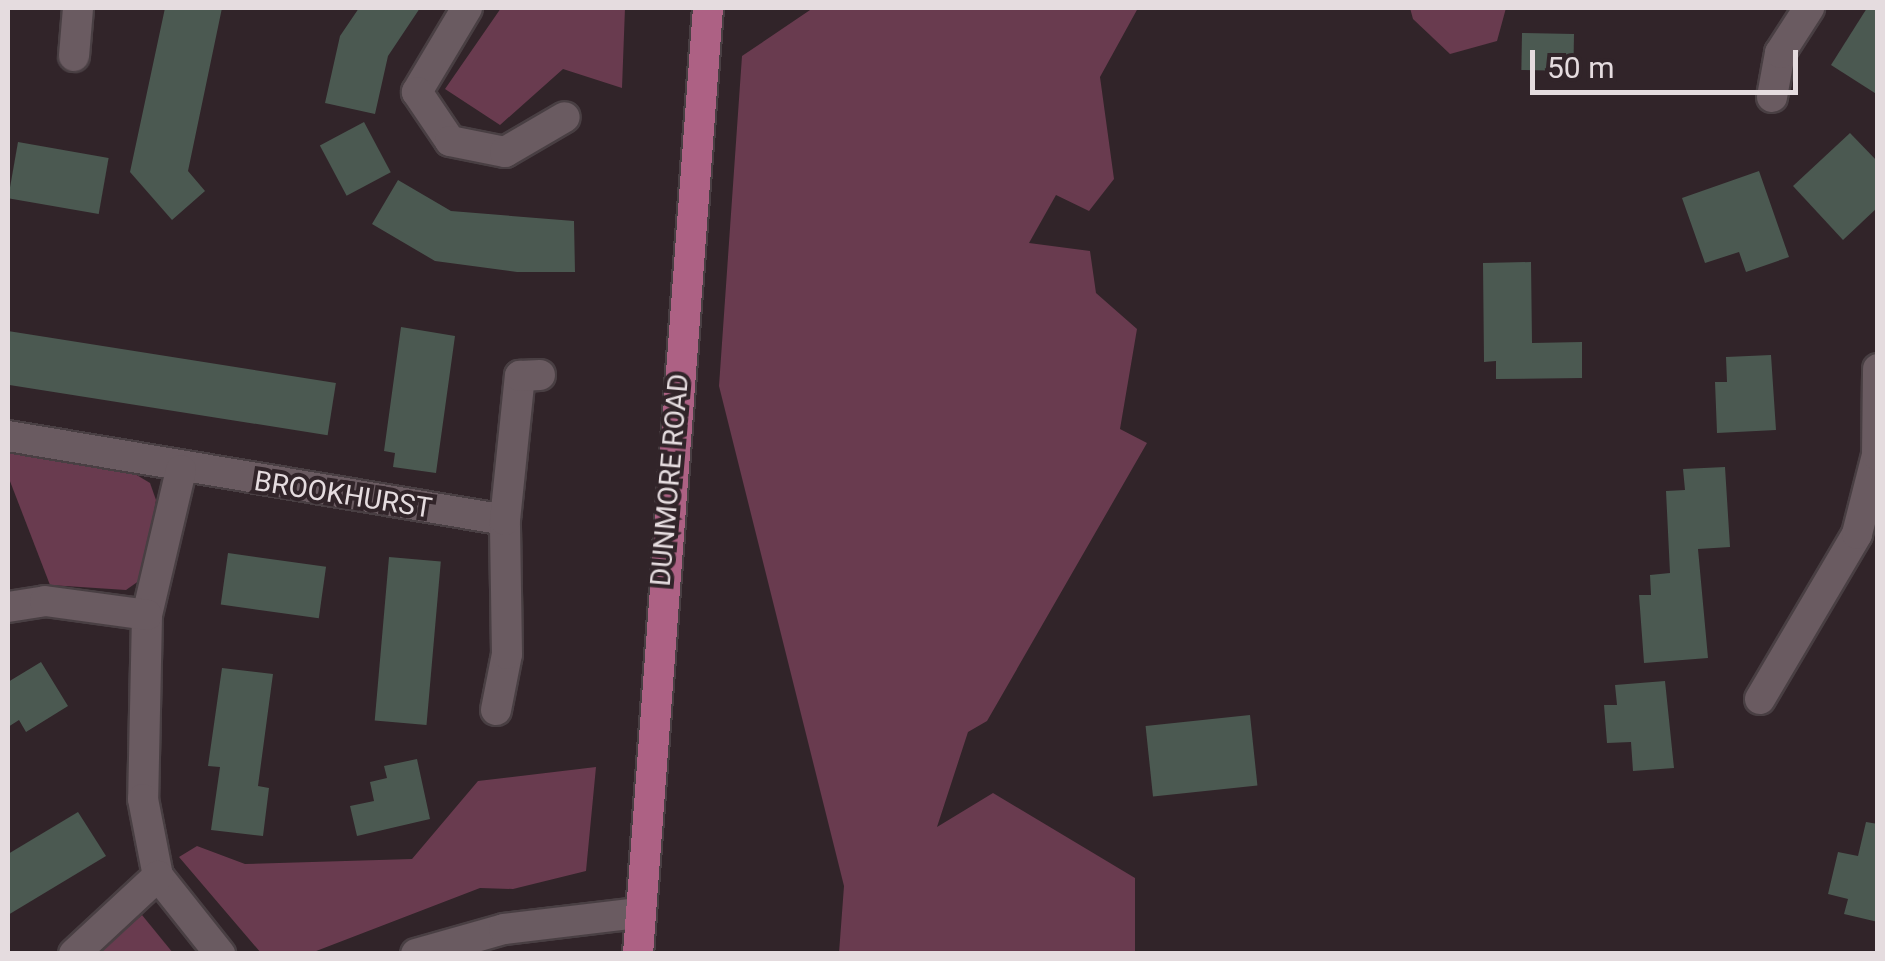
<!DOCTYPE html>
<style>
body{margin:0}
#map{position:relative;width:1885px;height:961px;overflow:hidden;background:#312429;font-family:Roboto,sans-serif}
div>[style]{position:absolute}
.green>*{inset:0;background:#693b4f}
.building>*{inset:0;background:#4b5951;transform-origin:0 0}
.roads{filter:drop-shadow(2px 0 #493f43) drop-shadow(-2px 0 #493f43) drop-shadow(0 2px #493f43) drop-shadow(0 -2px #493f43)}
.minor>*{height:30px;margin:-15px;padding:0 15px;transform-origin:15px;border-radius:15px;background:#6a5b61}
.major>*{height:30px;margin:-15px;padding:0 15px;transform-origin:15px;border-radius:15px;background:#ad6184}
span{translate:-50% -50%;white-space:nowrap;text-align:center;line-height:1.15;-webkit-text-stroke:8px #312429;paint-order:stroke}
.street-label{font-size:28px;color:#e5dcdf}
.frame{position:absolute;inset:0;border:10px solid #e5dcdf;pointer-events:none}
.scale{position:absolute;left:1530px;top:50px;width:268px;height:45px;box-sizing:border-box;border:5px solid #e5dcdf;border-top:0;padding-left:12px;font-size:30px;line-height:35px;white-space:nowrap;color:#e5dcdf;-webkit-text-stroke:8px #312429;paint-order:stroke}
</style>
<div id="map">
<div class="green">
<i style="clip-path:polygon(501px 8px,625px 8px,622px 88px,563px 69px,500px 125px,445px 89px)"></i>
<i style="clip-path:polygon(813px 8px,1138px 8px,1100px 77px,1114px 179px,1089px 211px,1056px 195px,1029px 243px,1090px 251px,1096px 293px,1137px 329px,1120px 429px,1147px 443px,987px 721px,968px 732px,937px 827px,993px 793px,1135px 878px,1135px 953px,839px 953px,844px 886px,719px 386px,742px 56px)"></i>
<i style="clip-path:polygon(1410px 8px,1506px 8px,1497px 41px,1450px 54px,1413px 19px)"></i>
<i style="clip-path:polygon(8px 453px,130px 471px,150px 483px,156px 500px,143px 578px,126px 590px,50px 585px,8px 476px)"></i>
<i style="clip-path:polygon(596px 767px,586px 871px,513px 889px,480px 888px,311px 953px,261px 953px,179px 857px,197px 846px,245px 864px,412px 859px,478px 781px)"></i>
<i style="clip-path:polygon(142px 915px,173px 953px,99px 953px)"></i>
</div>
<div class="building">
<i style="clip-path:polygon(165px 8px,222px 8px,188px 171px,205px 191px,172px 220px,130px 172px)"></i>
<i style="clip-path:polygon(359px 8px,420px 8px,388px 56px,375px 114px,325px 103px,340px 36px)"></i>
<i style="clip-path:polygon(1867px 8px,1878px 8px,1878px 95px,1831px 65px)"></i>
<i style="left:1522px;top:33px;width:52px;height:37px;rotate:1deg"></i>
<i style="left:364px;top:122px;width:57px;height:50px;rotate:62deg"></i>
<i style="clip-path:polygon(1850px 133px,1878px 162px,1878px 207px,1843px 240px,1793px 186px)"></i>
<i style="left:18px;top:142px;width:92px;height:57px;rotate:10deg"></i>
<i style="clip-path:polygon(1759px 171px,1789px 257px,1746px 272px,1739px 252px,1705px 263px,1682px 198px)"></i>
<i style="clip-path:polygon(398px 180px,451px 211px,574px 221px,575px 272px,517px 272px,435px 261px,372px 224px)"></i>
<i style="clip-path:polygon(1531px 262px,1532px 343px,1582px 342px,1582px 378px,1496px 379px,1496px 361px,1484px 362px,1483px 263px)"></i>
<i style="clip-path:polygon(401px 327px,455px 336px,436px 473px,393px 467px,395px 453px,384px 451px)"></i>
<i style="left:8px;top:331px;width:332px;height:53px;rotate:9deg"></i>
<i style="clip-path:polygon(1771px 355px,1776px 430px,1717px 433px,1715px 382px,1727px 382px,1726px 357px)"></i>
<i style="clip-path:polygon(1725px 467px,1730px 547px,1698px 549px,1708px 658px,1644px 663px,1639px 595px,1651px 595px,1650px 575px,1670px 573px,1666px 491px,1685px 490px,1683px 469px)"></i>
<i style="left:228px;top:553px;width:99px;height:52px;rotate:8deg"></i>
<i style="left:389px;top:557px;width:52px;height:164px;rotate:5deg"></i>
<i style="clip-path:polygon(41px 662px,68px 706px,26px 732px,19px 720px,8px 727px,8px 682px)"></i>
<i style="clip-path:polygon(222px 668px,273px 674px,258px 786px,269px 788px,263px 836px,211px 830px,220px 767px,208px 766px)"></i>
<i style="clip-path:polygon(1665px 681px,1674px 768px,1633px 771px,1631px 742px,1607px 743px,1604px 705px,1617px 705px,1615px 685px)"></i>
<i style="left:1250px;top:715px;width:71px;height:105px;rotate:84deg"></i>
<i style="clip-path:polygon(417px 759px,430px 819px,357px 836px,350px 806px,374px 801px,370px 782px,387px 778px,384px 766px)"></i>
<i style="clip-path:polygon(78px 812px,106px 856px,8px 915px,8px 854px)"></i>
<i style="clip-path:polygon(1866px 822px,1878px 824px,1878px 922px,1844px 914px,1848px 899px,1828px 894px,1838px 852px,1858px 856px)"></i>
</div>
<div class="roads">
<div class="minor">
<i style="left:467px;top:8px;width:98px;rotate:120.8deg"></i>
<i style="left:417px;top:92px;width:59px;rotate:56deg"></i>
<i style="left:450px;top:141px;width:56px;rotate:11.3deg"></i>
<i style="left:505px;top:152px;width:69px;rotate:-30.3deg"></i>
<i style="left:74px;top:56px;width:48px;rotate:-85.2deg"></i>
<i style="left:1772px;top:97px;width:45px;rotate:-79.7deg"></i>
<i style="left:1780px;top:53px;width:54px;rotate:-57.2deg"></i>
<i style="left:8px;top:436px;width:504px;rotate:9.59deg"></i>
<i style="left:181px;top:470px;width:149px;rotate:103.2deg"></i>
<i style="left:147px;top:615px;width:184px;rotate:91.2deg"></i>
<i style="left:143px;top:799px;width:78px;rotate:79deg"></i>
<i style="left:158px;top:876px;width:100px;rotate:51.5deg"></i>
<i style="left:8px;top:607px;width:37px;rotate:-9deg"></i>
<i style="left:45px;top:601px;width:103px;rotate:7.8deg"></i>
<i style="left:1760px;top:699px;width:191px;rotate:-59.5deg"></i>
<i style="left:1857px;top:534px;width:81px;rotate:-75.8deg"></i>
<i style="left:1877px;top:455px;width:86px;rotate:-89.3deg"></i>
<i style="left:496px;top:710px;width:57px;rotate:-78.9deg"></i>
<i style="left:507px;top:654px;width:134px;rotate:-90.9deg"></i>
<i style="left:505px;top:520px;width:145px;rotate:-84.1deg"></i>
<i style="left:520px;top:376px;width:20px;rotate:-3deg"></i>
<i style="left:74px;top:954px;width:115px;rotate:-42.9deg"></i>
<i style="left:416px;top:954px;width:91px;rotate:-15.9deg"></i>
<i style="left:504px;top:929px;width:136px;rotate:-6.8deg"></i>
</div>
<div class="major">
<i style="left:638px;top:954px;width:949px;rotate:-85.77deg"></i>
</div>
</div>
<div class="street-label">
<span style="left:670px;top:480px;rotate:-85deg">DUNMORE ROAD</span>
<span style="left:343px;top:495px;rotate:9deg">BROOKHURST</span>
</div>
<div class="frame"></div>
<div class="scale">50 m</div>
</div>
